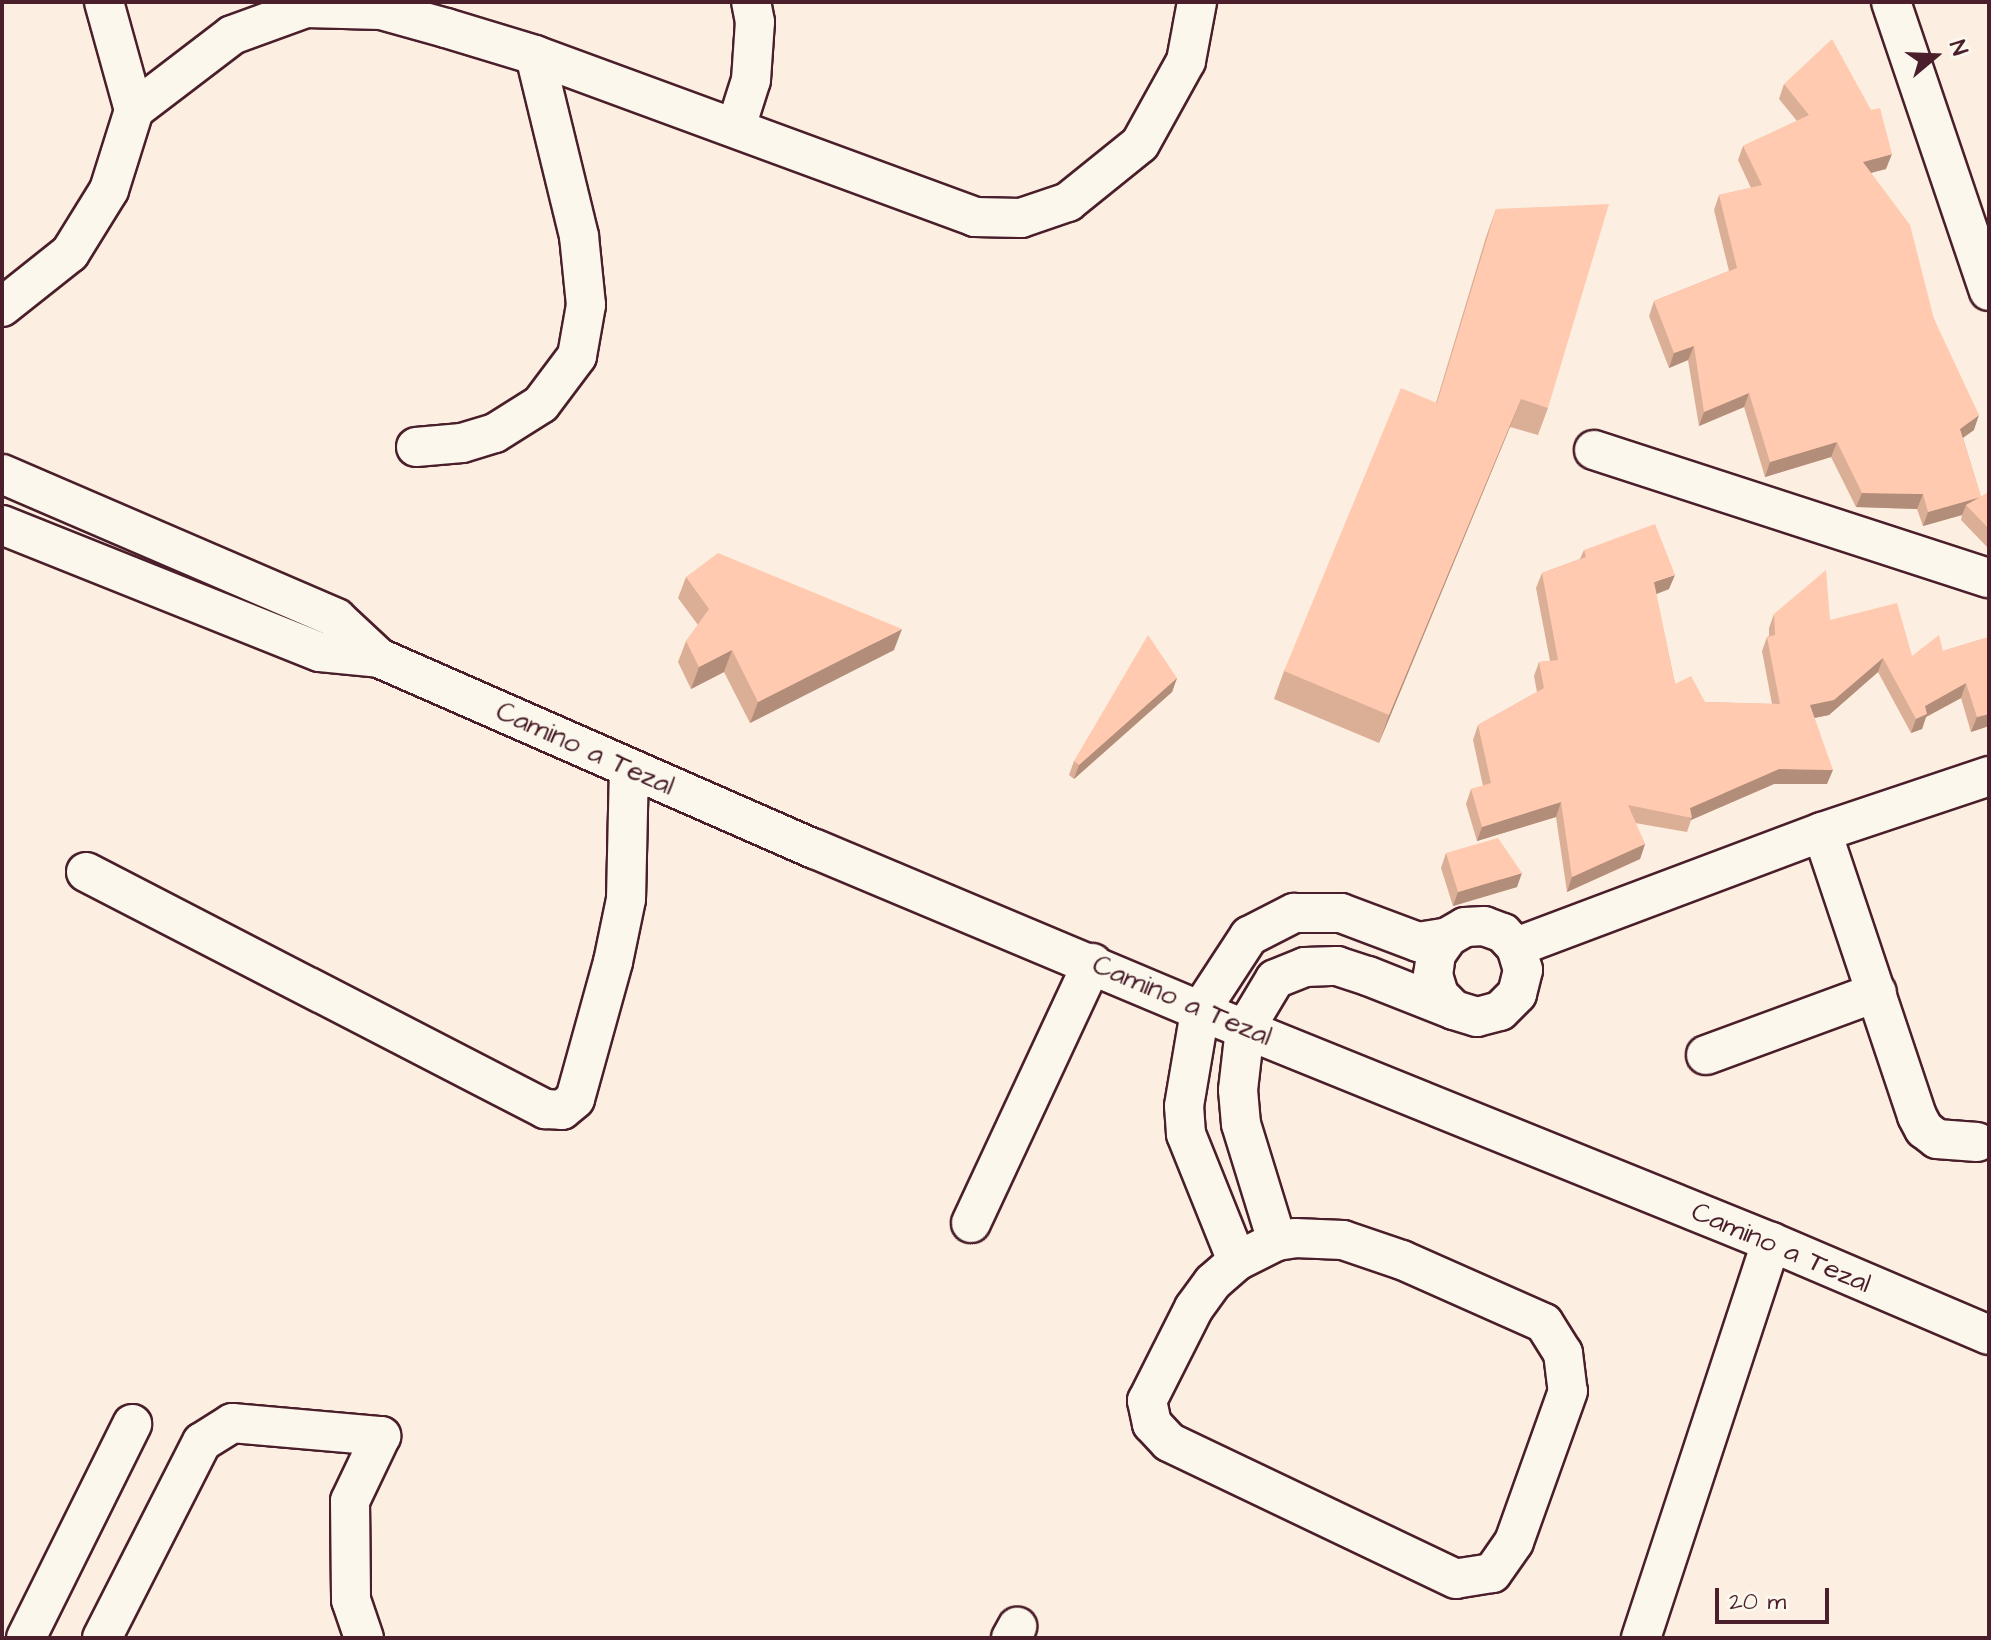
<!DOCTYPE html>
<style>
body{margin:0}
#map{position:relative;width:1991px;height:1640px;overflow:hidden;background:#fceee0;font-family:"Architects Daughter",sans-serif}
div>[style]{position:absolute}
.roads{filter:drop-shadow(2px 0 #4a1f2b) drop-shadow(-2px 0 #4a1f2b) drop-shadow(0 2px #4a1f2b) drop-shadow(0 -2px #4a1f2b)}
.minor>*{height:38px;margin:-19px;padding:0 19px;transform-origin:19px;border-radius:19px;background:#fbf7ec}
.wall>*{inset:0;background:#dbae96}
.shaded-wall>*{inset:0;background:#b28d7a}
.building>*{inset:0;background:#ffcaaf}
span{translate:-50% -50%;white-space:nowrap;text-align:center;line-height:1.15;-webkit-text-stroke:6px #fbf7ec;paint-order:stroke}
.street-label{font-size:28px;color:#4a1f2b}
.frame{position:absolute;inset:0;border:4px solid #4a1f2b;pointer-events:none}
.north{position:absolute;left:1895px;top:16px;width:80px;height:80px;-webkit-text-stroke:6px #fbf7ec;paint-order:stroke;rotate:71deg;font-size:22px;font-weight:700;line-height:32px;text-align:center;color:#4a1f2b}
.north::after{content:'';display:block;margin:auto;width:28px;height:36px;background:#4a1f2b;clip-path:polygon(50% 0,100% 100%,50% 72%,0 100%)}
.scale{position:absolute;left:1715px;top:1588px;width:114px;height:36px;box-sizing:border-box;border:4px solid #4a1f2b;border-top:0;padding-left:10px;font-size:24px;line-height:28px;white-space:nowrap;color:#4a1f2b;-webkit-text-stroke:6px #fbf7ec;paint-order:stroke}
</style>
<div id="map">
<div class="roads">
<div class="minor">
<i style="left:104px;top:2px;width:112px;rotate:74.5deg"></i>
<i style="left:1891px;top:2px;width:305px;rotate:71.3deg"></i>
<i style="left:736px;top:127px;width:49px;rotate:-72.3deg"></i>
<i style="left:751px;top:80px;width:58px;rotate:-86.1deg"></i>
<i style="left:755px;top:22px;width:20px;rotate:-101deg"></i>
<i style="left:2px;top:307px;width:87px;rotate:-38.5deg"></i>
<i style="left:70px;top:253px;width:74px;rotate:-58.2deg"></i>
<i style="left:109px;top:190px;width:84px;rotate:-72.6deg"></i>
<i style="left:134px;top:110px;width:123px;rotate:-37.4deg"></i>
<i style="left:232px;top:35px;width:79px;rotate:-20deg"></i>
<i style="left:306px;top:8px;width:75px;rotate:1.5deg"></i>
<i style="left:381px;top:10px;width:67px;rotate:15.5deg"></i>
<i style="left:446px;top:28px;width:93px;rotate:16.9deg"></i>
<i style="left:535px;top:55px;width:469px;rotate:20.2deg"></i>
<i style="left:975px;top:217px;width:46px;rotate:1.2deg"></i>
<i style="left:1021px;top:218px;width:50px;rotate:-18.8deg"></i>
<i style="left:1068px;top:202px;width:92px;rotate:-38.9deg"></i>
<i style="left:1140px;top:144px;width:95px;rotate:-61deg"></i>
<i style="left:1186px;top:61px;width:60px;rotate:-79.4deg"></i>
<i style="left:416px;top:447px;width:46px;rotate:-5deg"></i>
<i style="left:462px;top:443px;width:34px;rotate:-17deg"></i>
<i style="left:495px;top:433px;width:54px;rotate:-32.2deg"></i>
<i style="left:541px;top:404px;width:60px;rotate:-53.1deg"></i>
<i style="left:577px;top:356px;width:52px;rotate:-80deg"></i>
<i style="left:586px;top:305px;width:69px;rotate:-95.8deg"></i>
<i style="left:579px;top:236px;width:186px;rotate:-103.7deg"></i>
<i style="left:1594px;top:450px;width:415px;rotate:18deg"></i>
<i style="left:2px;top:474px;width:364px;rotate:23.3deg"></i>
<i style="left:336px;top:618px;width:59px;rotate:42.9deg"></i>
<i style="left:2px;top:525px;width:342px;rotate:21.8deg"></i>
<i style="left:320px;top:652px;width:59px;rotate:5.8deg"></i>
<i style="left:379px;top:658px;width:476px;rotate:23.7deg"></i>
<i style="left:815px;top:849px;width:418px;rotate:22.8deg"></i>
<i style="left:1200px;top:1011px;width:616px;rotate:22.03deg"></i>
<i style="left:1771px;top:1242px;width:237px;rotate:23.1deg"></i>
<i style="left:1822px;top:832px;width:299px;rotate:71.5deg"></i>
<i style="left:1917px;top:1116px;width:15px;rotate:62deg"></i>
<i style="left:1924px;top:1129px;width:16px;rotate:38deg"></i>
<i style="left:1937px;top:1139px;width:40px;rotate:4.3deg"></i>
<i style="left:86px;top:872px;width:517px;rotate:27.31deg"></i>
<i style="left:545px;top:1109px;width:17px;rotate:3deg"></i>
<i style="left:562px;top:1110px;width:17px;rotate:-40deg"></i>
<i style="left:575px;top:1099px;width:142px;rotate:-74.5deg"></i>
<i style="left:613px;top:962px;width:64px;rotate:-78.3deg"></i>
<i style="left:626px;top:899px;width:130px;rotate:-88.7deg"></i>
<i style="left:1516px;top:947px;width:327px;rotate:-20.6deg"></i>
<i style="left:1822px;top:832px;width:176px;rotate:-18.5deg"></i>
<i style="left:1706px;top:1055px;width:182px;rotate:-20.2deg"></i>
<i style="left:971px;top:1223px;width:287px;rotate:-65deg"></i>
<i style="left:1295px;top:1238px;width:48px;rotate:2.4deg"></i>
<i style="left:1343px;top:1240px;width:62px;rotate:18.7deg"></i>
<i style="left:1402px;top:1260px;width:155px;rotate:23.9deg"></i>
<i style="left:1544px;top:1323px;width:36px;rotate:58deg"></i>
<i style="left:1563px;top:1353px;width:38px;rotate:83deg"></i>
<i style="left:1568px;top:1391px;width:160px;rotate:109.7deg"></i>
<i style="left:1514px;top:1542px;width:38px;rotate:125deg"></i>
<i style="left:1492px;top:1573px;width:36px;rotate:171deg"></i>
<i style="left:1456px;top:1579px;width:318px;rotate:-154.5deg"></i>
<i style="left:1169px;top:1442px;width:25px;rotate:-133deg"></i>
<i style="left:1152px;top:1424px;width:24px;rotate:-102deg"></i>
<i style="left:1147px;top:1401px;width:104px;rotate:-63.2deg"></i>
<i style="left:1194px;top:1308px;width:32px;rotate:-54deg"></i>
<i style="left:1213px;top:1282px;width:32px;rotate:-41deg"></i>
<i style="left:1237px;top:1261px;width:45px;rotate:-26.6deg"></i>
<i style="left:1277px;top:1241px;width:18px;rotate:-9deg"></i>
<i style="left:1277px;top:1241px;width:122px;rotate:-107.1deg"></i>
<i style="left:1241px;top:1124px;width:34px;rotate:-95deg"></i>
<i style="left:1238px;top:1090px;width:61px;rotate:-83.5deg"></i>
<i style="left:1245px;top:1029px;width:58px;rotate:-59deg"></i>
<i style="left:1275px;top:979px;width:32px;rotate:-22deg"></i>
<i style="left:1305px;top:967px;width:32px;rotate:-2deg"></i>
<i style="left:1337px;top:966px;width:33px;rotate:18deg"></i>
<i style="left:1368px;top:976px;width:92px;rotate:21.6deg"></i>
<i style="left:1454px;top:1010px;width:24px;rotate:17deg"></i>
<i style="left:1477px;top:1017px;width:24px;rotate:-15deg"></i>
<i style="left:1500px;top:1011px;width:24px;rotate:-45deg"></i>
<i style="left:1517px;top:994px;width:25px;rotate:-76deg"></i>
<i style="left:1523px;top:970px;width:24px;rotate:-107deg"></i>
<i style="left:1516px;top:947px;width:19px;rotate:-133deg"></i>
<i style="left:1503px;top:933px;width:20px;rotate:-160deg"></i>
<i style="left:1484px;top:926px;width:19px;rotate:177deg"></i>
<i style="left:1465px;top:927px;width:20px;rotate:150deg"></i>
<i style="left:1448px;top:937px;width:21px;rotate:125deg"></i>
<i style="left:1436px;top:954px;width:21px;rotate:98deg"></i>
<i style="left:1433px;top:975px;width:21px;rotate:73deg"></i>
<i style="left:1439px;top:995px;width:21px;rotate:45deg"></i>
<i style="left:1237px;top:1261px;width:137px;rotate:-111.9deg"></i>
<i style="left:1186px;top:1134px;width:28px;rotate:-94deg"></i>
<i style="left:1184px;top:1106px;width:96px;rotate:-80.4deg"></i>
<i style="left:1200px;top:1011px;width:90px;rotate:-56.8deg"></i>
<i style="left:1249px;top:936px;width:51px;rotate:-27.1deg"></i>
<i style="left:1294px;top:913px;width:47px"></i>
<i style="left:1341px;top:913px;width:82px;rotate:20.6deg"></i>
<i style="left:1418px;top:942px;width:30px;rotate:-9deg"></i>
<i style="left:26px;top:1638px;width:239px;rotate:-63.6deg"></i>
<i style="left:102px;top:1638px;width:220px;rotate:-63deg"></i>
<i style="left:202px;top:1442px;width:36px;rotate:-32deg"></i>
<i style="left:232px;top:1423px;width:150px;rotate:5deg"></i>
<i style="left:381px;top:1436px;width:72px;rotate:115.5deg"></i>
<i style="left:350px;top:1501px;width:99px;rotate:89.4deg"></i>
<i style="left:351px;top:1600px;width:40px;rotate:71.1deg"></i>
<i style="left:1011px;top:1638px;width:13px;rotate:-61deg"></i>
<i style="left:1641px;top:1638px;width:417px;rotate:-71.8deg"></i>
</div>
</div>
<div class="wall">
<i style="clip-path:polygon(1784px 84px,1886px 169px,1871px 173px,1934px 319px,1974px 430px,1963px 438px,1981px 497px,1989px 492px,1989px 549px,1961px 520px,1962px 515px,1923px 526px,1917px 509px,1856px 507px,1831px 457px,1765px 477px,1744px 407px,1699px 426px,1688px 360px,1669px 368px,1649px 316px,1654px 301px,1729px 271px,1714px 210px,1719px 195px,1751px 188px,1738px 160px,1743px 146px,1797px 121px,1779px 99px)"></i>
<i style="clip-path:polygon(1496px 209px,1548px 408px,1538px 435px,1510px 427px,1379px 743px,1274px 699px,1284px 671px,1436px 403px,1486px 237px)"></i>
<i style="clip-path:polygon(1584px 550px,1669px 589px,1656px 594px,1675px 684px,1705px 702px,1772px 704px,1762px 651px,1767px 637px,1769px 636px,1769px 628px,1774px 614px,1830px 620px,1912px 656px,1943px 651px,1989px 637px,1989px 726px,1971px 732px,1961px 698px,1926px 717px,1922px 729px,1911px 733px,1878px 672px,1829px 715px,1814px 718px,1827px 784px,1774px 784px,1691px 820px,1687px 832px,1635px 823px,1645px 844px,1640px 859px,1567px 892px,1556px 817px,1477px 841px,1466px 804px,1471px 789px,1483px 786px,1473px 740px,1478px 725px,1537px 692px,1534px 676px,1539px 662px,1550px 661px,1536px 588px,1542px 573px,1580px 559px)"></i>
<i style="clip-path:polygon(686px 577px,894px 650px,750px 723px,724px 672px,691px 689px,678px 662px,686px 641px,698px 625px,678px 598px)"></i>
<i style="clip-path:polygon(1177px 678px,1172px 692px,1074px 779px,1069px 775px,1074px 761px)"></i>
<i style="clip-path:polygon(1446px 853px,1517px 887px,1453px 906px,1441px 868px)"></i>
</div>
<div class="shaded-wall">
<i style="clip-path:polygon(1892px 154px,1886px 169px,1858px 176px,1863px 162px)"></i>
<i style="clip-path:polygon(1694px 346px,1688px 360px,1669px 368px,1674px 353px)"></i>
<i style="clip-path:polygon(1749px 393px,1744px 407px,1699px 426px,1704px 412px)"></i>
<i style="clip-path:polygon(1521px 399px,1510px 427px,1379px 743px,1389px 715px)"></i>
<i style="clip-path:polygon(1979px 415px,1974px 430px,1955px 443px,1960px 429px)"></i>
<i style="clip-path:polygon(1837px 442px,1831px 457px,1765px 477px,1770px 462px)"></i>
<i style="clip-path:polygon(1862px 493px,1923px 494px,1917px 509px,1856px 507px)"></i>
<i style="clip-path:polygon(1981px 497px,1966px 505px,1962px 515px,1923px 526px,1928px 512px)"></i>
<i style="clip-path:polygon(1675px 575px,1669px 589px,1649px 597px,1654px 582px)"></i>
<i style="clip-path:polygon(902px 629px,894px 650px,750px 723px,758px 702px)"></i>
<i style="clip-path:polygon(732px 650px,724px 672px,691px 689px,699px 667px)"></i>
<i style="clip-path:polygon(1883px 658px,1878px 672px,1829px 715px,1804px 720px,1810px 705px)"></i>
<i style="clip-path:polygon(1177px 678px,1172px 692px,1074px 779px,1079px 765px)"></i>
<i style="clip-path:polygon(1966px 683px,1961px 698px,1926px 717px,1922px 729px,1911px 733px,1916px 719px,1925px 706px)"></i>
<i style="clip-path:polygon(1989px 714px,1989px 726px,1971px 732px,1977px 717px)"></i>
<i style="clip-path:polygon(1779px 769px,1833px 770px,1827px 784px,1774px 784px,1691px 820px,1690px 808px)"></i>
<i style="clip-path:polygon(1561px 802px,1556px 817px,1477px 841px,1482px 827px)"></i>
<i style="clip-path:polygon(1645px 844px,1640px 859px,1567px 892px,1572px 877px)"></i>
<i style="clip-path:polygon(1522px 873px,1517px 887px,1453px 906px,1458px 892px)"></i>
</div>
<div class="building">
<i style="clip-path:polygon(1832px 39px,1871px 110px,1880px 108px,1892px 154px,1863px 162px,1910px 225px,1934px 319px,1979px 415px,1960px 429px,1981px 497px,1928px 512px,1923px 494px,1862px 493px,1837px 442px,1770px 462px,1749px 393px,1704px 412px,1694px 346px,1674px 353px,1654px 301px,1737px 268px,1719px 195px,1762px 185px,1743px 146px,1809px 115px,1784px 84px)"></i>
<i style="clip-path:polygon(1609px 204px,1548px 408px,1521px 399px,1389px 715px,1284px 671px,1401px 388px,1437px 403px,1496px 209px)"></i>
<i style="clip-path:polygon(1989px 492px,1989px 529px,1966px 505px)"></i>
<i style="clip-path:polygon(1655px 524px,1675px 575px,1654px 582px,1675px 684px,1691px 676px,1705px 702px,1780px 704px,1767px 637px,1775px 635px,1774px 614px,1826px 570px,1830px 620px,1897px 603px,1912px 656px,1939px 635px,1943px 651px,1989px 637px,1989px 714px,1977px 717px,1966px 683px,1925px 706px,1927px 714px,1916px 719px,1883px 658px,1834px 700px,1810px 705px,1833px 770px,1779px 769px,1690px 808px,1692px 818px,1628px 805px,1645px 844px,1572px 877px,1561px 802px,1482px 827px,1471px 789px,1491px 783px,1478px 725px,1544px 688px,1539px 662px,1558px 660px,1542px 573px,1586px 557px,1584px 550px)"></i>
<i style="clip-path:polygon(718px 553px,902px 629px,758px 702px,732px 650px,699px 667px,686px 641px,709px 609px,686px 577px)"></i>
<i style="clip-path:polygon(1148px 635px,1177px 678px,1079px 765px,1074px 761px)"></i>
<i style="clip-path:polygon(1498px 838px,1522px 873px,1458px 892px,1446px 853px)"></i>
</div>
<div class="street-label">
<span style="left:585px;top:749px;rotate:24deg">Camino a Tezal</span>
<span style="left:1182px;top:1001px;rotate:23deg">Camino a Tezal</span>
<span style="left:1781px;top:1248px;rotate:23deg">Camino a Tezal</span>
</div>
<div class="frame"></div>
<div class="north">N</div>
<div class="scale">20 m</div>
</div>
